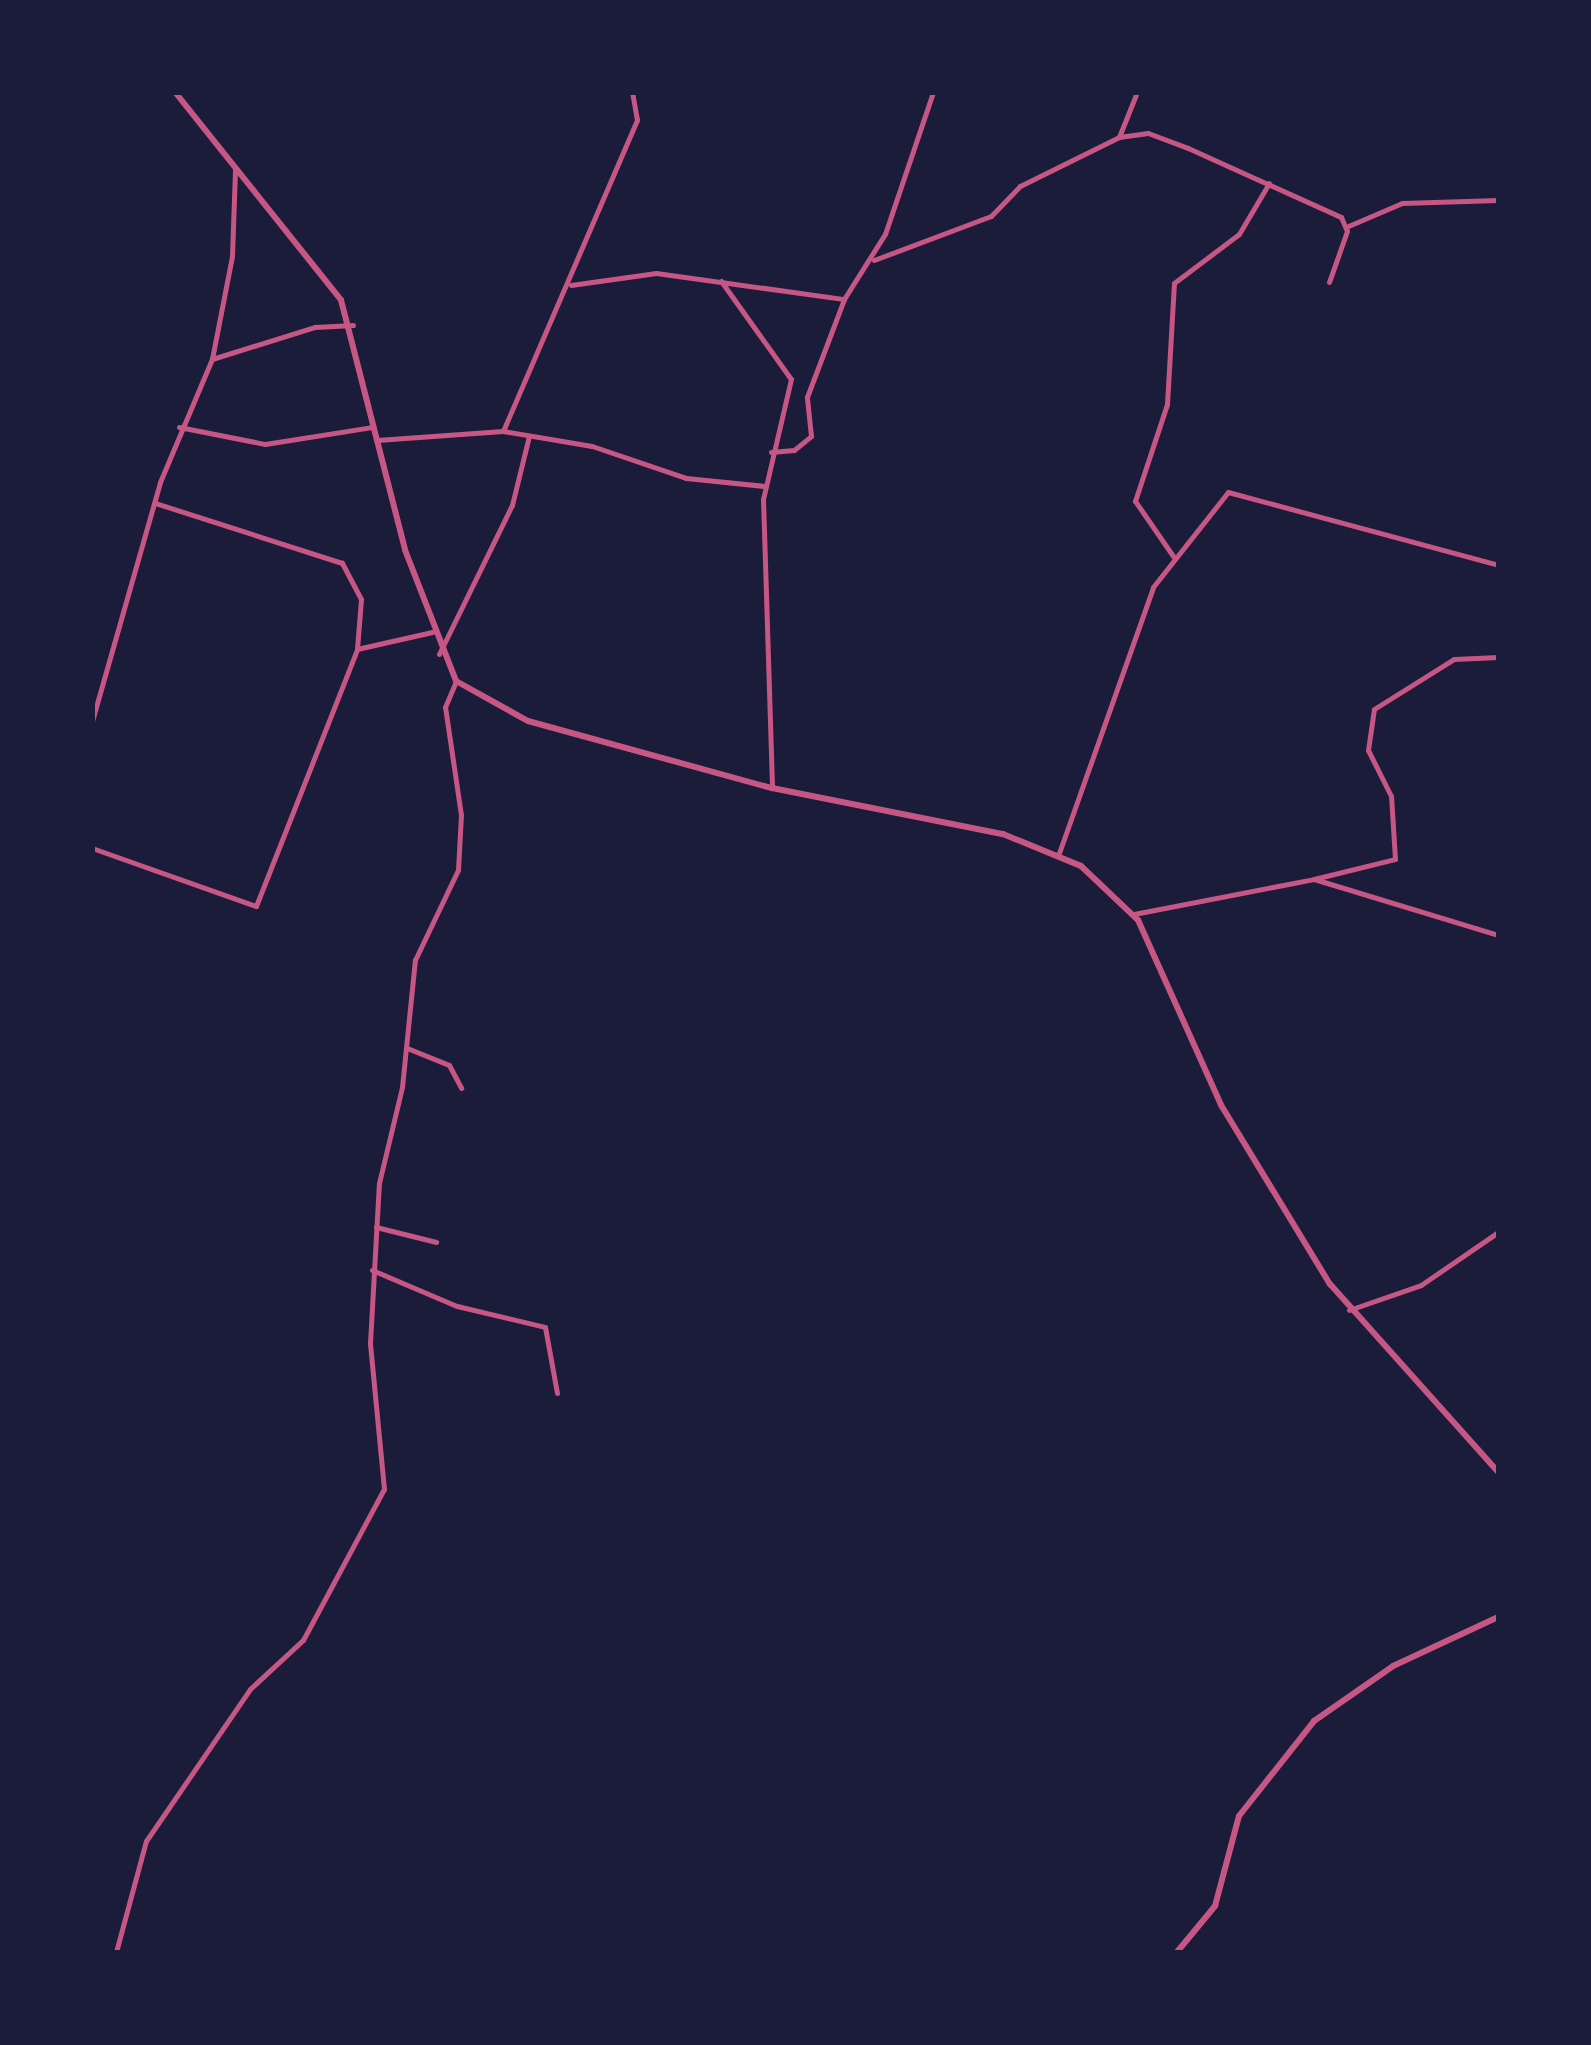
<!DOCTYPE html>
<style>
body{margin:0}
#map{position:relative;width:1591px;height:2045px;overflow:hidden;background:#1b1b3a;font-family:Lato,sans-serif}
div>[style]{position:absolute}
.minor>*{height:5px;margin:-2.5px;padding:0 2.5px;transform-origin:2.5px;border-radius:2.5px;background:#c65784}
.tertiary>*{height:6px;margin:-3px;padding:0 3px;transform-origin:3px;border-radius:3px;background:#c65784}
span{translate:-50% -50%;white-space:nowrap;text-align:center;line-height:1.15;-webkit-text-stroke:8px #1b1b3a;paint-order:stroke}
.frame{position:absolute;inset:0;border:95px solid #1b1b3a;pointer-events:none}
</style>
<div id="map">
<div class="minor">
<i style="left:1119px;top:137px;width:29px;rotate:-8deg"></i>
<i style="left:1148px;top:133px;width:43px;rotate:20.6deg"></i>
<i style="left:1188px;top:148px;width:168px;rotate:24.3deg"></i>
<i style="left:1341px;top:217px;width:15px;rotate:67deg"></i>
<i style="left:1347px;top:231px;width:54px;rotate:109.4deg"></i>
<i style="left:1346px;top:227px;width:61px;rotate:-23.2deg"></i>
<i style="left:1402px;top:203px;width:96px;rotate:-1.8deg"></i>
<i style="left:874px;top:260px;width:125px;rotate:-20.6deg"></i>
<i style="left:991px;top:216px;width:42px;rotate:-46deg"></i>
<i style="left:1020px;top:186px;width:110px;rotate:-26.3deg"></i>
<i style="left:1119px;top:137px;width:48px;rotate:-68.2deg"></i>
<i style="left:721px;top:281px;width:120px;rotate:54.5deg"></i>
<i style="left:791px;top:379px;width:123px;rotate:103.1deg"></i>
<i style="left:763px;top:499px;width:289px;rotate:88.2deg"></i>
<i style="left:571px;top:285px;width:86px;rotate:-8deg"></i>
<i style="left:656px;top:273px;width:190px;rotate:7.9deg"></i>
<i style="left:212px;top:359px;width:108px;rotate:-17.3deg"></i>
<i style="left:315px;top:327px;width:38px;rotate:-3deg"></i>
<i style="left:179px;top:427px;width:88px;rotate:11.2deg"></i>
<i style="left:265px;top:444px;width:108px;rotate:-9deg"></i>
<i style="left:503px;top:431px;width:339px;rotate:-66.7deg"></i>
<i style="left:637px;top:120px;width:28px;rotate:-100deg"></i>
<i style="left:377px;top:440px;width:126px;rotate:-4.1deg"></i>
<i style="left:503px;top:431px;width:90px;rotate:9.6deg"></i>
<i style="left:592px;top:446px;width:99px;rotate:18.8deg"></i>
<i style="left:686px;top:478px;width:79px;rotate:5.8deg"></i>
<i style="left:771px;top:452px;width:23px;rotate:-5deg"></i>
<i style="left:794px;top:450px;width:22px;rotate:-39deg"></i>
<i style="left:811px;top:436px;width:39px;rotate:-96deg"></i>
<i style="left:807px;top:397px;width:105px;rotate:-69.3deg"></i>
<i style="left:844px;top:299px;width:77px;rotate:-57.8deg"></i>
<i style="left:885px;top:234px;width:150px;rotate:-71.3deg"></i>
<i style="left:1173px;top:556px;width:67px;rotate:-124.6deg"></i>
<i style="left:1135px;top:501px;width:102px;rotate:-71.7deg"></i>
<i style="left:1167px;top:404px;width:121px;rotate:-86.7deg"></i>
<i style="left:1174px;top:283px;width:81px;rotate:-37deg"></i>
<i style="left:1239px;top:234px;width:59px;rotate:-59.5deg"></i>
<i style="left:357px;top:649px;width:77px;rotate:-12.8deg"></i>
<i style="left:439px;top:654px;width:166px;rotate:-63.9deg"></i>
<i style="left:512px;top:505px;width:71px;rotate:-76.2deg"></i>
<i style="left:92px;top:721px;width:248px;rotate:-74.1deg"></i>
<i style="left:160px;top:482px;width:134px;rotate:-67.1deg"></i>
<i style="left:212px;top:359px;width:105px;rotate:-79deg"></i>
<i style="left:232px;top:256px;width:87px;rotate:-88deg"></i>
<i style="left:92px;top:848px;width:174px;rotate:19.5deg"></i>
<i style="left:256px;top:906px;width:276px;rotate:-68.5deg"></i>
<i style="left:357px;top:649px;width:50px;rotate:-85.4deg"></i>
<i style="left:361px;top:599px;width:41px;rotate:-117.8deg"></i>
<i style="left:342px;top:563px;width:196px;rotate:-162.2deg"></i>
<i style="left:1059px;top:853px;width:282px;rotate:-70.5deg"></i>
<i style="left:1153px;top:587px;width:121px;rotate:-51.7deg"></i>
<i style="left:1228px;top:492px;width:280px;rotate:15.1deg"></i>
<i style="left:1314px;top:879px;width:83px;rotate:-13.9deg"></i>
<i style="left:1395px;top:859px;width:63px;rotate:-93.6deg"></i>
<i style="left:1391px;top:796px;width:51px;rotate:-116.6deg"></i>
<i style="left:1368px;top:750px;width:41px;rotate:-81.7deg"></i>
<i style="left:1374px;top:709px;width:94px;rotate:-32deg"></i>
<i style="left:1454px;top:659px;width:44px;rotate:-2.6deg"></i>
<i style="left:1134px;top:914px;width:183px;rotate:-11deg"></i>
<i style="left:1314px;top:879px;width:192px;rotate:16.9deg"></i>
<i style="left:407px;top:1048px;width:45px;rotate:22deg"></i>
<i style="left:449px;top:1065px;width:26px;rotate:62deg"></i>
<i style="left:376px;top:1227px;width:62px;rotate:14deg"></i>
<i style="left:372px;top:1270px;width:92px;rotate:23deg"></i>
<i style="left:457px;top:1306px;width:90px;rotate:13.4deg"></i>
<i style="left:545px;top:1327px;width:67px;rotate:79.7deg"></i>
<i style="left:1349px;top:1310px;width:76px;rotate:-19.1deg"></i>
<i style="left:1421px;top:1285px;width:93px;rotate:-34.5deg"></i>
<i style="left:116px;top:1952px;width:115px;rotate:-74.9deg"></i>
<i style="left:146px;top:1841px;width:184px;rotate:-55.6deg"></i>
<i style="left:250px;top:1689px;width:72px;rotate:-42.8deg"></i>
<i style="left:303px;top:1640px;width:171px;rotate:-61.8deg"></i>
<i style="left:384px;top:1489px;width:147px;rotate:-95.5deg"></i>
<i style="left:370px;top:1343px;width:160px;rotate:-86.8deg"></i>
<i style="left:379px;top:1183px;width:99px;rotate:-76.5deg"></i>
<i style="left:402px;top:1087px;width:128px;rotate:-84.2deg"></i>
<i style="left:415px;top:960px;width:100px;rotate:-64.5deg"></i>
<i style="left:458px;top:870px;width:55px;rotate:-86.9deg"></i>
<i style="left:461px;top:815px;width:109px;rotate:-98.4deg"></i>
<i style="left:445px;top:707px;width:28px;rotate:-67deg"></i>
</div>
<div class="tertiary">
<i style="left:175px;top:92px;width:266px;rotate:51.4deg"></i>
<i style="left:341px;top:300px;width:258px;rotate:75.6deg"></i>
<i style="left:405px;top:550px;width:141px;rotate:68.7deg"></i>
<i style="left:456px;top:681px;width:82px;rotate:29.1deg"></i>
<i style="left:528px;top:721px;width:253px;rotate:15.4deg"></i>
<i style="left:772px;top:788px;width:236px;rotate:11.3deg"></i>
<i style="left:1003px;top:834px;width:84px;rotate:22.3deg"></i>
<i style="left:1081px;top:866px;width:79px;rotate:43.5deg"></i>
<i style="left:1138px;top:920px;width:203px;rotate:65.8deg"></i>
<i style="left:1221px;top:1105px;width:210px;rotate:58.7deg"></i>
<i style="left:1330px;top:1284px;width:252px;rotate:48.2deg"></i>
<i style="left:1177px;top:1952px;width:60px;rotate:-50.4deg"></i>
<i style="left:1215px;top:1906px;width:93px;rotate:-75.1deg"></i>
<i style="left:1239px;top:1816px;width:121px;rotate:-51.7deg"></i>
<i style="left:1314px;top:1721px;width:96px;rotate:-34.8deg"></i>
<i style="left:1393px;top:1666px;width:116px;rotate:-25deg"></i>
</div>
<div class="frame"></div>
</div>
